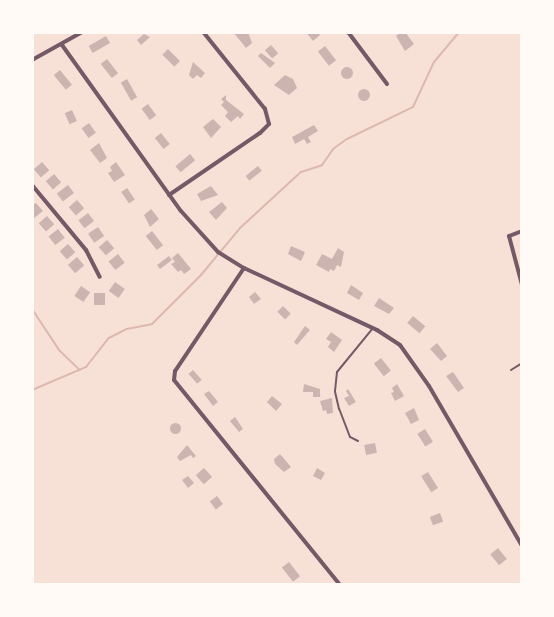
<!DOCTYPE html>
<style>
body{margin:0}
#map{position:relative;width:554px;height:617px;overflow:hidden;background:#f7e1d7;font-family:"Noto Sans",sans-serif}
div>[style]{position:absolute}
.stream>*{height:2px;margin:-1px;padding:0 1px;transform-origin:1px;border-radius:1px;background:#dcb8b0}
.building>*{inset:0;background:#ccb4b1;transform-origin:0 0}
.round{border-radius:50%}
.service>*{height:2px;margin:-1px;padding:0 1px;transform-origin:1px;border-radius:1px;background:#755966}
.minor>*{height:4px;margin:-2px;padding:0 2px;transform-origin:2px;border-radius:2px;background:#755966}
span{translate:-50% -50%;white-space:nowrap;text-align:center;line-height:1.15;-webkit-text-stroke:4.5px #fffaf5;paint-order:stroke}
.frame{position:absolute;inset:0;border:34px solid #fffaf5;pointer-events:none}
</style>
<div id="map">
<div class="stream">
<i style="left:32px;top:309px;width:49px;rotate:56.6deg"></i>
<i style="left:59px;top:350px;width:29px;rotate:44deg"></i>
<i style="left:32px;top:390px;width:59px;rotate:-23.1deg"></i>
<i style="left:86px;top:367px;width:37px;rotate:-52deg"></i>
<i style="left:109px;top:338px;width:20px;rotate:-27deg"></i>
<i style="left:127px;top:329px;width:25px;rotate:-11deg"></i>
<i style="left:152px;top:324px;width:69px;rotate:-45deg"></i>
<i style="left:201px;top:275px;width:61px;rotate:-50.3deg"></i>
<i style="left:240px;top:228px;width:83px;rotate:-42.6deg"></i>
<i style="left:301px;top:172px;width:22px;rotate:-18deg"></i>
<i style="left:322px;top:165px;width:19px;rotate:-55deg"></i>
<i style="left:333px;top:149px;width:17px;rotate:-36deg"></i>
<i style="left:347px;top:139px;width:73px;rotate:-25.9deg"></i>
<i style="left:413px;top:107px;width:50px;rotate:-65deg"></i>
<i style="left:434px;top:62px;width:39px;rotate:-50deg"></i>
</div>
<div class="building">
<i style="clip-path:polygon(233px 32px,248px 32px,252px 43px,246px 48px)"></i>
<i style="clip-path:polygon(306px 32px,317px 32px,320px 35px,313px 41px)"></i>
<i style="clip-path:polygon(401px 32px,405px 32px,414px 44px,405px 51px,396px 36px)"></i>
<i style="clip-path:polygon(144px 34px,150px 37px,141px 45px,137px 40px)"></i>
<i style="left:106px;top:36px;width:8px;height:20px;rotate:60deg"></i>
<i style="left:271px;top:45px;width:11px;height:8px;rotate:49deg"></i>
<i style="left:325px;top:46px;width:18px;height:9px;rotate:52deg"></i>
<i style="left:168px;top:49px;width:17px;height:8px;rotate:45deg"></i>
<i style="clip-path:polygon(261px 53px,275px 63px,270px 68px,258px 56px)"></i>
<i style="left:107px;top:59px;width:18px;height:8px;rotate:52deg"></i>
<i style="clip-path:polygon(193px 62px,205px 73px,201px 78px,197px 75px,193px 79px,189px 75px)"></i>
<i class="round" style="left:341px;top:67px;width:12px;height:12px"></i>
<i style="left:60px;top:70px;width:19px;height:8px;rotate:51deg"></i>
<i style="clip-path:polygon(285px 75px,293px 79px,297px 88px,289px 95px,274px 85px)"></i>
<i style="left:127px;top:79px;width:21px;height:7px;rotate:61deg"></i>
<i class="round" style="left:358px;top:89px;width:12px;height:12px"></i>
<i style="clip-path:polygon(226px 95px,226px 100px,244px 114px,240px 119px,238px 116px,231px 122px,225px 116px,228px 112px,221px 105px,224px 102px,221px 99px)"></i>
<i style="left:148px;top:104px;width:14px;height:8px;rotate:54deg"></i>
<i style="left:72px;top:110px;width:12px;height:8px;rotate:66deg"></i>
<i style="clip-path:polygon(213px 119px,221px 127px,211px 138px,203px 127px)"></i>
<i style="left:89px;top:123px;width:12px;height:9px;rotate:55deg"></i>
<i style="clip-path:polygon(314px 125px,318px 131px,308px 137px,311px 142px,307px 144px,304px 139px,295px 144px,292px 137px)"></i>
<i style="left:161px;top:133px;width:14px;height:8px;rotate:51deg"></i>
<i style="clip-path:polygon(99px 143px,107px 158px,100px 163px,90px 150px)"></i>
<i style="left:190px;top:154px;width:8px;height:19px;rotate:50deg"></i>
<i style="left:42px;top:162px;width:11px;height:11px;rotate:49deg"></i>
<i style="clip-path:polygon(116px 162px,125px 175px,114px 182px,108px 173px,112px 171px,110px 167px)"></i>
<i style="left:258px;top:166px;width:6px;height:16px;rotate:51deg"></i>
<i style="left:54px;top:174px;width:11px;height:11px;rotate:49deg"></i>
<i style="left:68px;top:185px;width:10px;height:14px;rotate:53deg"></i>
<i style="clip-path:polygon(211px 186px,218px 195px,201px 201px,197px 194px)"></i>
<i style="left:127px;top:188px;width:14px;height:7px;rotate:56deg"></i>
<i style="left:77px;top:200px;width:11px;height:11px;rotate:49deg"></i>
<i style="clip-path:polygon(222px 202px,227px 208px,216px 220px,209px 212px)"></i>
<i style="clip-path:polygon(36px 203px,43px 211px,34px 218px,32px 205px)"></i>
<i style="clip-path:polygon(151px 209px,159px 219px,150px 227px,144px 215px)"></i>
<i style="left:88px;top:213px;width:10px;height:12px;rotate:53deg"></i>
<i style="left:47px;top:216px;width:11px;height:11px;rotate:49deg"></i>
<i style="left:98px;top:227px;width:11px;height:12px;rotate:56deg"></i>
<i style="left:58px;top:229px;width:11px;height:12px;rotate:52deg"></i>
<i style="left:152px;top:231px;width:18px;height:8px;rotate:52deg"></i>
<i style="left:107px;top:240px;width:11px;height:11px;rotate:49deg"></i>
<i style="left:68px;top:244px;width:11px;height:11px;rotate:49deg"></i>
<i style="clip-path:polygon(291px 246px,305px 252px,301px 261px,288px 254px)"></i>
<i style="clip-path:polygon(338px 248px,344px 252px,341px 267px,337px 265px,334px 271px,330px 269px,329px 272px,316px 265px,322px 254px,332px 259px)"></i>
<i style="clip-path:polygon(178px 253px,191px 269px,184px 274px,181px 270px,178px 272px,171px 264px,175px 262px,172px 258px)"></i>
<i style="left:118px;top:254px;width:11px;height:12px;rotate:52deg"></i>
<i style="left:169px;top:256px;width:5px;height:15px;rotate:53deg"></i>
<i style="left:77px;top:257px;width:11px;height:12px;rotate:49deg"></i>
<i style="left:115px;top:282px;width:12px;height:11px;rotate:35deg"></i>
<i style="clip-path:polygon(351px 285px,363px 293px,359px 300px,347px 293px)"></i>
<i style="left:81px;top:286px;width:11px;height:12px;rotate:34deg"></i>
<i style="clip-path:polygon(255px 292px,261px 299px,254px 304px,249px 297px)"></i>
<i style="left:105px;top:293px;width:12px;height:11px;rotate:90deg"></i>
<i style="clip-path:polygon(379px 298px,394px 308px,389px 314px,374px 306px)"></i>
<i style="left:283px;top:306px;width:11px;height:8px;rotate:45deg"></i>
<i style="left:413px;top:316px;width:16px;height:9px;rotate:40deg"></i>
<i style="clip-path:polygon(305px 326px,310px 330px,297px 345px,294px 342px)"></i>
<i style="clip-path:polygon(331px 332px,342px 340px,334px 352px,328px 347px,331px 342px,326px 339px)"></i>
<i style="clip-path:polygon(437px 343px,447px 356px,441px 361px,430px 349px)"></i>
<i style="left:381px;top:358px;width:16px;height:9px;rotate:52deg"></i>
<i style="left:193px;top:370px;width:13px;height:6px;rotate:48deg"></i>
<i style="clip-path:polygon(453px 372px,464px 388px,458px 392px,446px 376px)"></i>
<i style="clip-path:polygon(304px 384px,320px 389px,320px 397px,313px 397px,313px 392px,303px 392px)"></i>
<i style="clip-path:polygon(397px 384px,404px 396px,395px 401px,391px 393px,394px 392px,392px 388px)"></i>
<i style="clip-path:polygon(348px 389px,356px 402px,349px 406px,344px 398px,349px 396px,346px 391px)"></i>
<i style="clip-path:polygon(209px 391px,218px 402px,213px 406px,204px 394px)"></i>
<i style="clip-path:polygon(272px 396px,282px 404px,276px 411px,267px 402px)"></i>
<i style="clip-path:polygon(332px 398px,333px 413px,327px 414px,326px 410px,323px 411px,320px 401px)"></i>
<i style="clip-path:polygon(414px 408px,419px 420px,411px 424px,405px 413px)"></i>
<i style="clip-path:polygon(235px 417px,243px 429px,239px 432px,230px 421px)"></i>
<i class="round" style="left:169.5px;top:422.5px;width:11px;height:11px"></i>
<i style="left:425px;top:429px;width:15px;height:9px;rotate:58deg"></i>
<i style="left:375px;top:443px;width:10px;height:11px;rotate:79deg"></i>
<i style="clip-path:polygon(187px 445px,196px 456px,193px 458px,191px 455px,180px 461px,177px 457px)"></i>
<i style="clip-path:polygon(280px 454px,291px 467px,284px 472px,275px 464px,274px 459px)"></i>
<i style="left:204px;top:468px;width:12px;height:11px;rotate:48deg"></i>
<i style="clip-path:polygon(317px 468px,325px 473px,321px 480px,313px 476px)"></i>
<i style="left:428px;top:472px;width:19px;height:8px;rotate:58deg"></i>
<i style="clip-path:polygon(188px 476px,194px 483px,188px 488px,182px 480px)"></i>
<i style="left:217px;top:496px;width:10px;height:9px;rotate:53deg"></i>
<i style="left:440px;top:513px;width:9px;height:11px;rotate:69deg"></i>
<i style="left:498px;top:548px;width:14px;height:10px;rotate:51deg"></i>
<i style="left:289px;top:562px;width:18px;height:9px;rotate:52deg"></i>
</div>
<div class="service">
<i style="left:511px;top:370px;width:13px;rotate:-32deg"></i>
<i style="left:358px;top:441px;width:9px;rotate:-153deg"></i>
<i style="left:350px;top:437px;width:30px;rotate:-111deg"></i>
<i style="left:339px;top:409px;width:18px;rotate:-103deg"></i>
<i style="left:335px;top:391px;width:19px;rotate:-84deg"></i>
<i style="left:337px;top:372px;width:57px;rotate:-50.7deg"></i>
</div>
<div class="minor">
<i style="left:348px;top:32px;width:65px;rotate:53.1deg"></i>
<i style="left:62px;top:45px;width:204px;rotate:54.4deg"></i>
<i style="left:181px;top:211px;width:55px;rotate:47.9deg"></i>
<i style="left:218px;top:252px;width:31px;rotate:32deg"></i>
<i style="left:244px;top:268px;width:147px;rotate:25deg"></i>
<i style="left:377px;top:330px;width:27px;rotate:33deg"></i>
<i style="left:400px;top:345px;width:50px;rotate:54.7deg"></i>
<i style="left:429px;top:386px;width:185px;rotate:59.8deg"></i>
<i style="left:32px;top:60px;width:57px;rotate:-29.2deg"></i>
<i style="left:32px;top:185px;width:85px;rotate:50.3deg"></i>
<i style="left:86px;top:250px;width:30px;rotate:63deg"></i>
<i style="left:169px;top:195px;width:110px;rotate:-34.3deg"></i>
<i style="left:260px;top:133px;width:13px;rotate:-45deg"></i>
<i style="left:269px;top:124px;width:16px;rotate:-105deg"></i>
<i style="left:265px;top:109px;width:99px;rotate:-128.8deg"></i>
<i style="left:522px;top:231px;width:14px;rotate:159deg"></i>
<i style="left:509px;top:236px;width:51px;rotate:75.1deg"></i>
<i style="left:244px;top:268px;width:124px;rotate:123.8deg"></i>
<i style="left:175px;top:371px;width:9px;rotate:96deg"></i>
<i style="left:174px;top:380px;width:262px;rotate:51deg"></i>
</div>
<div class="frame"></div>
</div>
